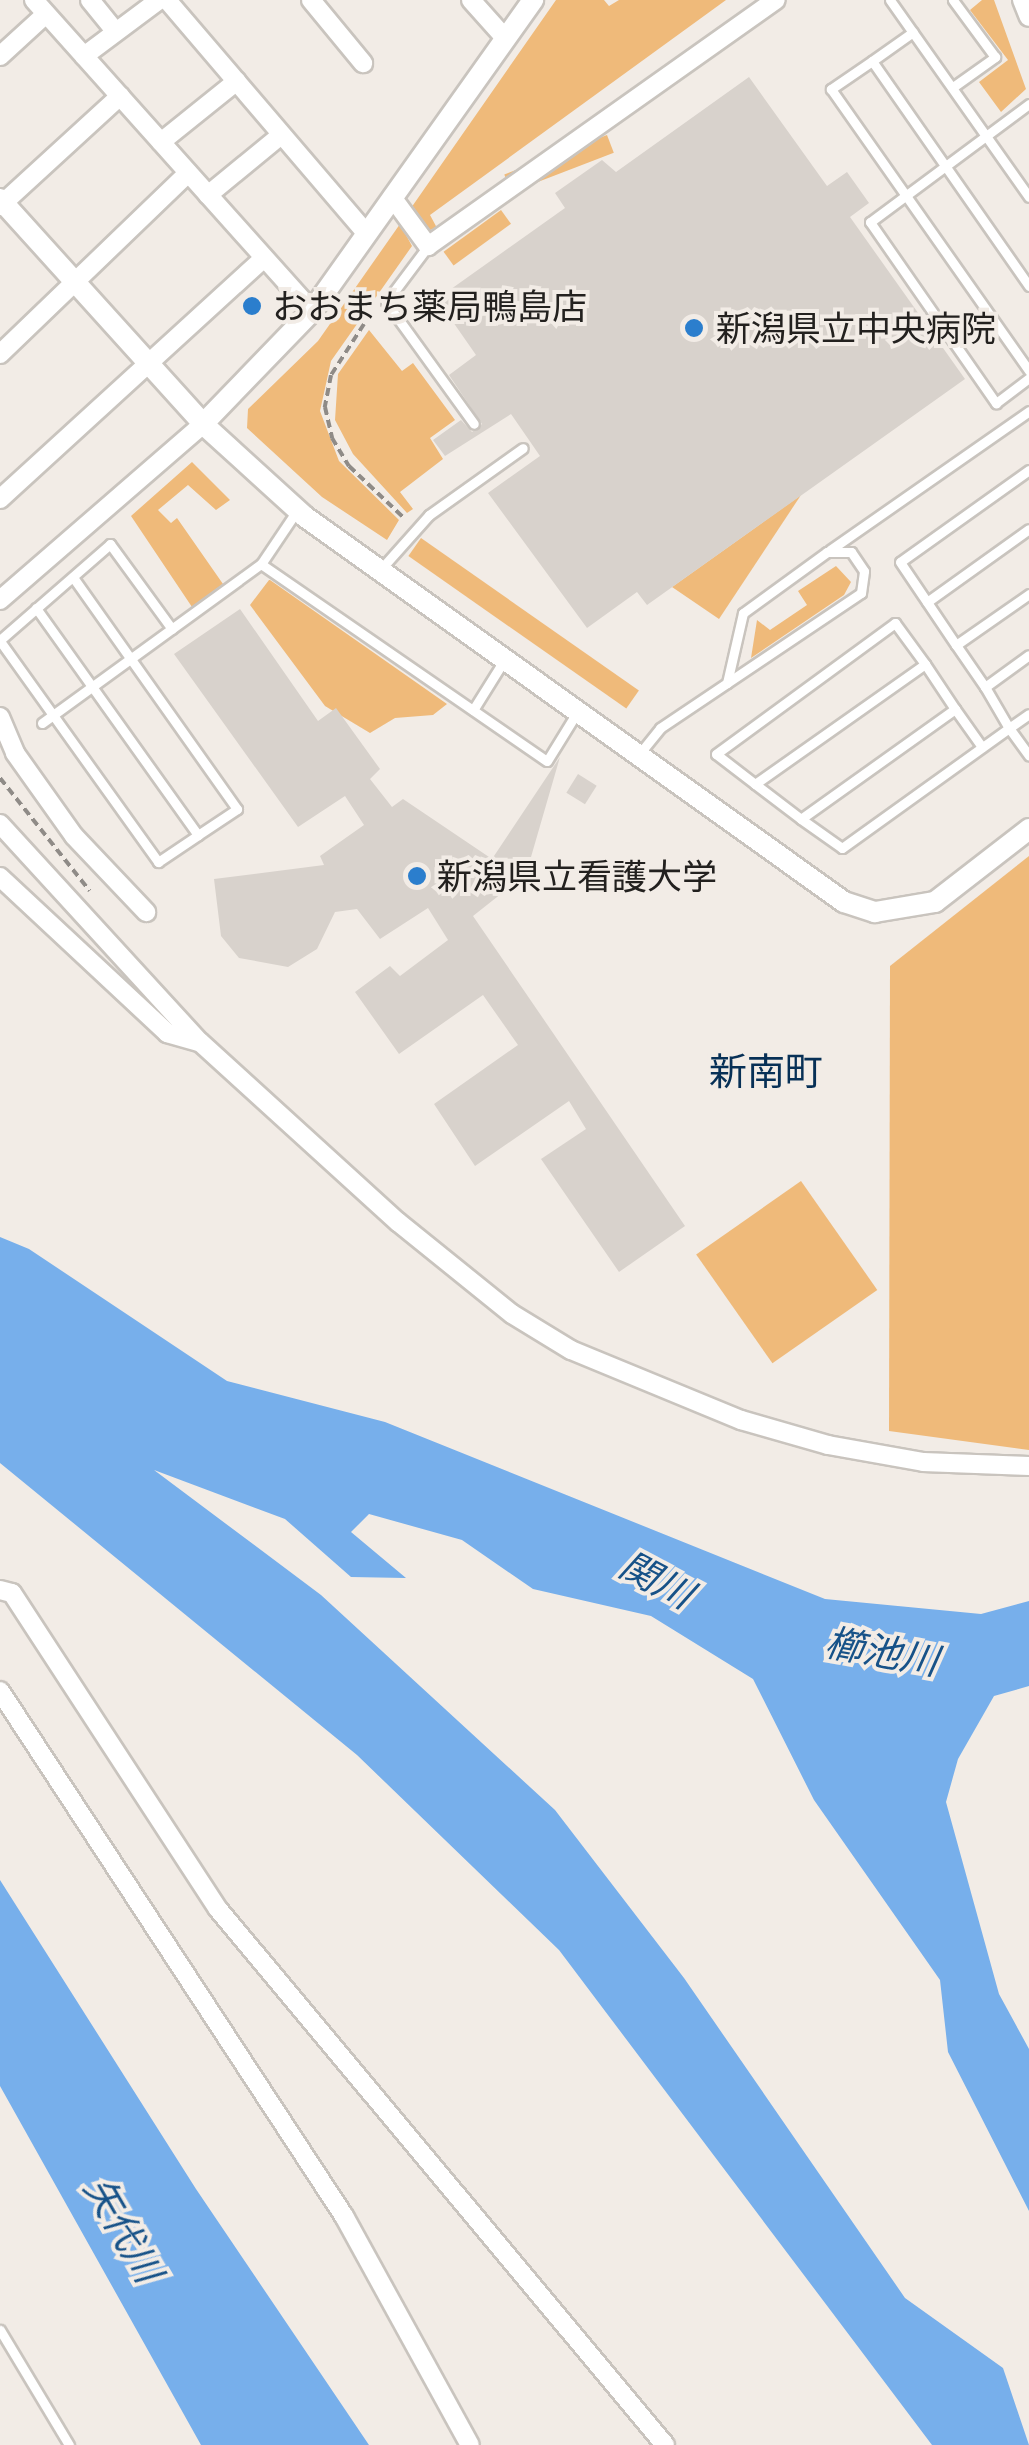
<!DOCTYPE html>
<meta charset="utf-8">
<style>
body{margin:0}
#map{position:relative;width:1029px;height:2445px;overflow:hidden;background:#f2ece6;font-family:"PT Sans","Noto Sans JP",sans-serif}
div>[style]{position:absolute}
.green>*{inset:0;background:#efba7a;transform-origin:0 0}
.water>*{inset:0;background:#77afeb}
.building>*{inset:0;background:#d8d2cc;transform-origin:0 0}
.path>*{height:4px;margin-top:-2px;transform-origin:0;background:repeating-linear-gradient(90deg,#8f8b87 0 8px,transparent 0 13px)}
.roads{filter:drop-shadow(2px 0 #c9c4be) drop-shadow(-2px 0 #c9c4be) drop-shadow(0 2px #c9c4be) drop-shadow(0 -2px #c9c4be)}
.service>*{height:9px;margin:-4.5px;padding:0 4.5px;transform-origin:4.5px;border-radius:4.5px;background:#fff}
.minor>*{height:18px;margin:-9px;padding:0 9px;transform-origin:9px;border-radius:9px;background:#fff}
.tertiary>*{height:20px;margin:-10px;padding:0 10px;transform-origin:10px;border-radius:10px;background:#fff}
.dots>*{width:28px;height:28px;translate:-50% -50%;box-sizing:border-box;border:5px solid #f2ece6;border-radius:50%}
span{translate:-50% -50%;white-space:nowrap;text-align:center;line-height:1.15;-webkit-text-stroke:8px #f2ece6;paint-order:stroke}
.poi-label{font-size:35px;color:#23211f}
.left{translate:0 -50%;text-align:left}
.neighbourhood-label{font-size:38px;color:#073056}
.water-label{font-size:38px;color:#175288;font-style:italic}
</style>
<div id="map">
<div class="green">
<i style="clip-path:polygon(556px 0,604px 0,609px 6px,619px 0,726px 0,430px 215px,437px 228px,430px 230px,411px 208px)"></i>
<i style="clip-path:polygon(982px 0,994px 0,1026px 89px,1001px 112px,979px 82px,1008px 60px,970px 10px)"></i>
<i style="left:607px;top:135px;width:19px;height:110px;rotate:69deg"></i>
<i style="left:501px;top:210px;width:17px;height:71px;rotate:54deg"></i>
<i style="clip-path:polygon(400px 224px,412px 246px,331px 361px,320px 411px,339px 461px,399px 520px,387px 540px,322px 497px,247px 428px,248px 409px,318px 341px)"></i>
<i style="clip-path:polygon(369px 330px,402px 371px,413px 363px,455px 420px,430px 438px,443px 459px,400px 492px,413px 509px,407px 513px,353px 454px,335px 420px,338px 374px)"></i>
<i style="clip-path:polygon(192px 462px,230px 500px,216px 510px,188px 485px,158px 510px,171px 523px,177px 518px,223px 584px,192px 607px,131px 516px)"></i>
<i style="clip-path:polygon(801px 495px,719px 619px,672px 587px)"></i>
<i style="left:421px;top:538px;width:266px;height:22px;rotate:35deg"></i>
<i style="clip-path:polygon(836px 566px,851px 582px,844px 595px,751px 658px,757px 620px,770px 630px,807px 605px,798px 591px)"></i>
<i style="clip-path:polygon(269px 580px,270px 580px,447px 704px,433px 715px,395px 718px,370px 733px,325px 706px,250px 605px)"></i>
<i style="clip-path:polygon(1029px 856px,1029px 1450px,889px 1431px,890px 966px)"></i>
<i style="left:801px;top:1181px;width:133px;height:128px;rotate:55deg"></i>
</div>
<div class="water">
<i style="clip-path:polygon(0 1237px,29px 1249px,227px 1381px,385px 1422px,825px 1599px,981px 1614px,1029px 1601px,1029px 1686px,994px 1696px,958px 1759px,946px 1802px,999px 1994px,1029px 2049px,1029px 2211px,948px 2052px,940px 1980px,814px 1800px,753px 1679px,651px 1616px,533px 1589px,462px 1540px,369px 1514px,351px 1532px,406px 1578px,351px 1577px,285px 1519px,154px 1470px,321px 1595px,555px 1810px,684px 1978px,905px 2298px,1003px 2368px,1029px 2445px,932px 2445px,559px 1950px,357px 1755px,0 1463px)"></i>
<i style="clip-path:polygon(0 1880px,196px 2189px,369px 2445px,201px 2445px,0 2086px)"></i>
</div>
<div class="building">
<i style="clip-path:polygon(749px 77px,827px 186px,847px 172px,869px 203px,850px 217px,965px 379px,647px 605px,637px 592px,587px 628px,488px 493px,540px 456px,511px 414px,445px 456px,433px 440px,461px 420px,472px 432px,482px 424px,449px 375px,476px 355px,437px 299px,565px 208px,555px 193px,602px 160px,616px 172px)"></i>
<i style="clip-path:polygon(240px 609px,318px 721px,336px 708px,380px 769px,370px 779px,392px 807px,403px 799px,492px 859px,560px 757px,531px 857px,511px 886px,473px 916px,685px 1226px,619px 1272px,541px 1159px,586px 1129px,569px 1101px,475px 1166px,434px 1104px,518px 1045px,483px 995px,399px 1054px,355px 992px,390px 966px,400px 976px,448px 940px,428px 908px,380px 939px,357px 909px,335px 912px,317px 949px,288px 967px,239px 958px,221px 936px,214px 879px,324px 865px,320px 856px,364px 825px,345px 796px,298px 827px,174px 654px)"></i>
<i style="left:578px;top:774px;width:22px;height:22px;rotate:32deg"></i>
</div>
<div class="path">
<i style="left:364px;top:324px;width:61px;rotate:122.9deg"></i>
<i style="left:331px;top:375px;width:33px;rotate:101deg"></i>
<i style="left:325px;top:407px;width:32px;rotate:77deg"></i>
<i style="left:332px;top:438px;width:33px;rotate:59deg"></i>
<i style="left:349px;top:466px;width:77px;rotate:43.4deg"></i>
<i style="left:0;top:778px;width:144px;rotate:51.5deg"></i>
</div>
<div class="roads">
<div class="service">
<i style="left:890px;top:0;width:241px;rotate:54.8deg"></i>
<i style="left:872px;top:61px;width:50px;rotate:-35.3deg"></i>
<i style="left:953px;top:87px;width:52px;rotate:-35.5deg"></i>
<i style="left:995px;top:57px;width:71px;rotate:-126.4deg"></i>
<i style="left:1029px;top:104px;width:198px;rotate:143.4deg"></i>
<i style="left:870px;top:222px;width:221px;rotate:55.2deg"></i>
<i style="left:996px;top:403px;width:41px;rotate:-37.1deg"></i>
<i style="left:428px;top:246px;width:70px;rotate:126.9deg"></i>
<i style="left:386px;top:302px;width:150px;rotate:54.2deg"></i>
<i style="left:1029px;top:286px;width:274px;rotate:-124.9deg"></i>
<i style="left:872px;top:61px;width:50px;rotate:145.7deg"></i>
<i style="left:831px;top:89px;width:345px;rotate:54.9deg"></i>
<i style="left:1029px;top:470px;width:158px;rotate:144.5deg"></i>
<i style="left:900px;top:562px;width:100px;rotate:56deg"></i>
<i style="left:956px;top:645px;width:89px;rotate:-34.9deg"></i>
<i style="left:296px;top:512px;width:63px;rotate:123.9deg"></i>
<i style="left:261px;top:564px;width:347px;rotate:34.6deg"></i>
<i style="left:547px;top:761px;width:55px;rotate:-58.3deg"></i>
<i style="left:830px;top:550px;width:243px;rotate:-34.9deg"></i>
<i style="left:380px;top:570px;width:74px;rotate:-48.3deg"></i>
<i style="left:429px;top:515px;width:115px;rotate:-35.5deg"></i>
<i style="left:927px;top:602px;width:125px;rotate:-35.6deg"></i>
<i style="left:36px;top:608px;width:279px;rotate:54.5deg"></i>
<i style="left:198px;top:835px;width:47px;rotate:-33.7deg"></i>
<i style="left:237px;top:809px;width:284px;rotate:-125.3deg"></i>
<i style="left:0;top:640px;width:146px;rotate:-41.1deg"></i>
<i style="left:110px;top:544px;width:105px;rotate:53.9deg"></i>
<i style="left:0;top:641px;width:272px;rotate:54.4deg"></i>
<i style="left:158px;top:862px;width:48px;rotate:-34deg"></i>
<i style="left:956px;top:645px;width:51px;rotate:55.4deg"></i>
<i style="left:985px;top:687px;width:54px;rotate:-36deg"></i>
<i style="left:985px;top:687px;width:48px;rotate:59.7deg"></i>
<i style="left:1009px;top:728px;width:24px;rotate:-35deg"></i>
<i style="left:473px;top:710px;width:57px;rotate:-58deg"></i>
<i style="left:42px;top:723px;width:271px;rotate:-36deg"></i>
<i style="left:982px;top:747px;width:47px;rotate:-125.4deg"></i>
<i style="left:955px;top:709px;width:189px;rotate:144.5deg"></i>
<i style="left:801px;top:819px;width:50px;rotate:35.3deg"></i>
<i style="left:842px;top:848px;width:206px;rotate:-35.7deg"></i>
<i style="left:1009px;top:728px;width:34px;rotate:54deg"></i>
<i style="left:640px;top:753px;width:32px;rotate:-51deg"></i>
<i style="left:660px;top:728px;width:242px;rotate:-33.9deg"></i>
<i style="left:861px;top:593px;width:22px;rotate:-82deg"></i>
<i style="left:864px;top:571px;width:23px;rotate:-124deg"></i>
<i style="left:851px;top:552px;width:24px;rotate:180deg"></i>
<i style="left:827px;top:552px;width:104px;rotate:144deg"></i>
<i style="left:743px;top:613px;width:72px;rotate:102.9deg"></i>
<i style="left:755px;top:784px;width:49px;rotate:-142.4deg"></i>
<i style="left:716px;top:754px;width:222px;rotate:-36.2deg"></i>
<i style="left:895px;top:623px;width:51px;rotate:53.8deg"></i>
<i style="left:801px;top:819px;width:58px;rotate:-142.7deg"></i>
<i style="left:755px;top:784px;width:208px;rotate:-35.2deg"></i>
<i style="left:925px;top:664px;width:54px;rotate:56.3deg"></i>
<i style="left:0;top:2330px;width:134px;rotate:59deg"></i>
</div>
<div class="minor">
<i style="left:34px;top:0;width:417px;rotate:48.2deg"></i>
<i style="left:90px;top:0;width:41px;rotate:50.9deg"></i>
<i style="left:167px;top:0;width:306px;rotate:49.5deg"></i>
<i style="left:311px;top:0;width:82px;rotate:50.5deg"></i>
<i style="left:471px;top:0;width:51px;rotate:48.2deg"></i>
<i style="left:1022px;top:0;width:18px;rotate:68deg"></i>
<i style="left:0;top:56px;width:62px;rotate:-42.4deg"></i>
<i style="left:84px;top:56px;width:94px;rotate:-36.7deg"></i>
<i style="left:161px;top:142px;width:97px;rotate:-38.8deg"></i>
<i style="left:208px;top:195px;width:94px;rotate:-39.4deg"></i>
<i style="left:392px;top:197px;width:61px;rotate:53.7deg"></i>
<i style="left:428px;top:246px;width:426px;rotate:-35.3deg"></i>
<i style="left:0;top:206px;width:163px;rotate:-42.5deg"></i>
<i style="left:0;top:354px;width:261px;rotate:-43.9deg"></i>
<i style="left:0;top:499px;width:357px;rotate:-42.4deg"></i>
<i style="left:0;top:600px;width:269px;rotate:-40.9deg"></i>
<i style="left:0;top:717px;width:39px;rotate:67deg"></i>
<i style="left:15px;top:753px;width:102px;rotate:54.6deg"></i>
<i style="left:74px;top:836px;width:105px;rotate:46.5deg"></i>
<i style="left:0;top:824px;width:296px;rotate:47.5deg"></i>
<i style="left:200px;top:1042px;width:268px;rotate:42.3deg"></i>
<i style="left:398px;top:1222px;width:146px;rotate:38.9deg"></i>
<i style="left:512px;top:1314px;width:69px;rotate:31.4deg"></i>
<i style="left:571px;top:1350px;width:184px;rotate:22.4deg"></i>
<i style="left:741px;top:1420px;width:91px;rotate:16deg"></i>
<i style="left:828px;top:1445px;width:97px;rotate:10.1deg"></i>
<i style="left:923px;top:1462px;width:106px;rotate:2.2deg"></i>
<i style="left:0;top:877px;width:229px;rotate:43deg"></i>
<i style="left:167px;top:1033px;width:33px;rotate:16deg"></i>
<i style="left:0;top:1590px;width:12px;rotate:14deg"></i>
<i style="left:12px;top:1593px;width:377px;rotate:56.9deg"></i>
<i style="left:218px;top:1909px;width:698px;rotate:50.17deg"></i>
<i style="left:0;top:1691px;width:628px;rotate:56.77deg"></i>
<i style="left:344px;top:2216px;width:261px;rotate:61.2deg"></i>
</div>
<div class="tertiary">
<i style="left:0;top:199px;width:303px;rotate:47.9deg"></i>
<i style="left:203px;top:424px;width:137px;rotate:42.3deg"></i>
<i style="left:304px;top:516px;width:664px;rotate:35.56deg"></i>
<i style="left:844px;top:902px;width:33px;rotate:18deg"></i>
<i style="left:875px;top:912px;width:61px;rotate:-9.5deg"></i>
<i style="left:935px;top:902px;width:119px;rotate:-37.8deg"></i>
<i style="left:203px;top:424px;width:157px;rotate:-46deg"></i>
<i style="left:312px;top:311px;width:382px;rotate:-54.6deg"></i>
</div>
</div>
<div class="dots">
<i style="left:252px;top:306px;background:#2b7ecd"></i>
<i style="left:694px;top:328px;background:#2b7ecd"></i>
<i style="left:417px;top:876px;background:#2b7ecd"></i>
</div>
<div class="poi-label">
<span class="left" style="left:272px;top:306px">おおまち薬局鴨島店</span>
<span class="left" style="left:716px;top:328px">新潟県立中央病院</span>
<span class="left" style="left:437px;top:876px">新潟県立看護大学</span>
</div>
<div class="neighbourhood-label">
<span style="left:766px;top:1071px">新南町</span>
</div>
<div class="water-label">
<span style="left:657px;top:1579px;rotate:28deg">関川</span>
<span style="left:882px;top:1651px;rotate:10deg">櫛池川</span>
<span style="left:124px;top:2229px;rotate:60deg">矢代川</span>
</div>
</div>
